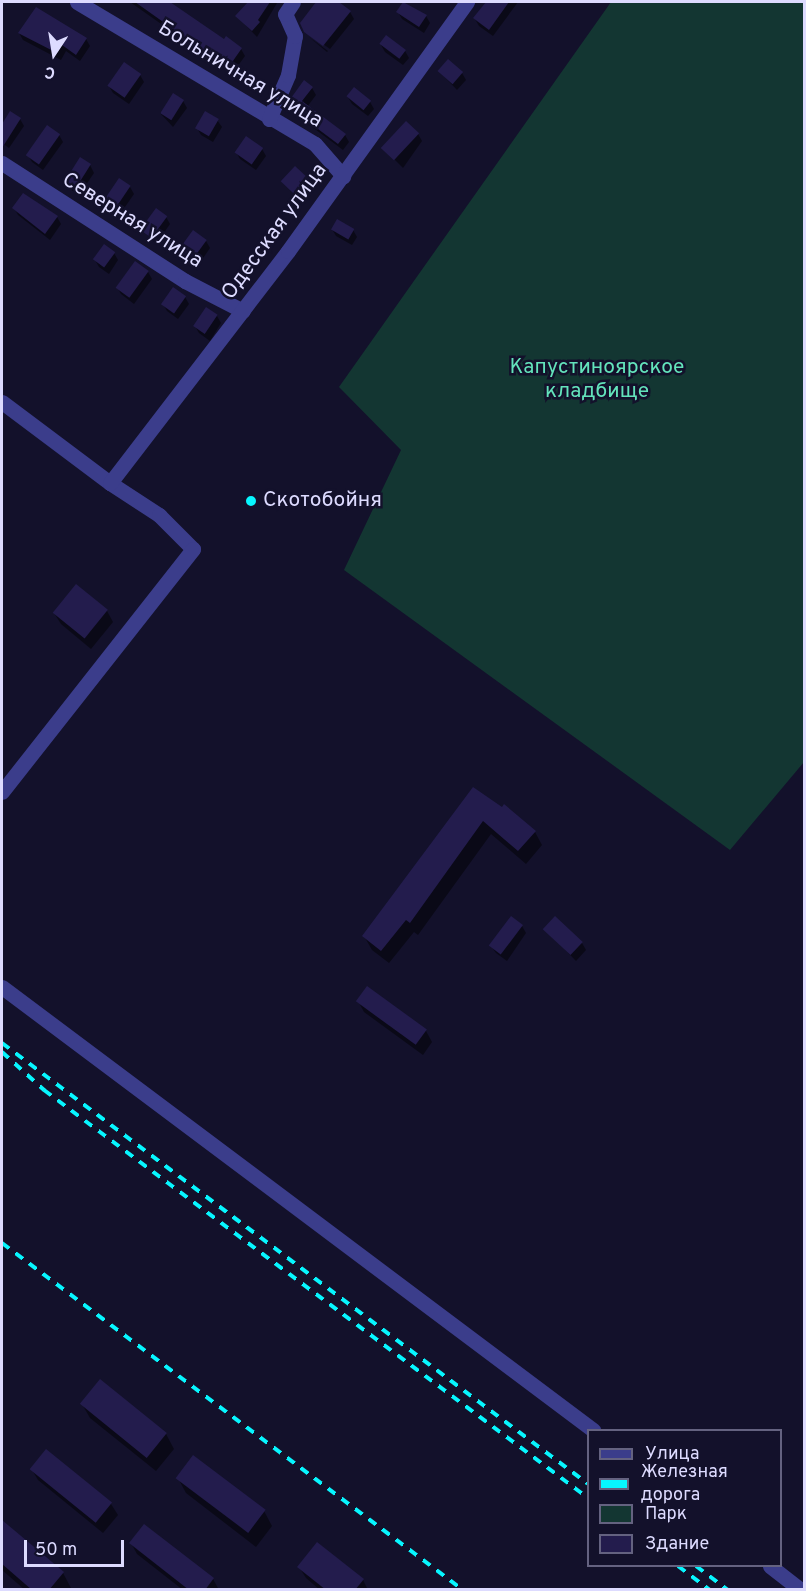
<!DOCTYPE html>
<meta charset="utf-8">
<style>
body{margin:0}
#map{position:relative;width:806px;height:1591px;overflow:hidden;background:#13112b;font-family:Overpass,sans-serif}
div>[style]{position:absolute}
.green>*{inset:0;background:#133632}
.shadow>*{inset:0;background:#0007}
.building>*{inset:0;background:#231c4d;transform-origin:0 0}
.minor>*{height:15px;margin:-7.5px;padding:0 7.5px;transform-origin:7.5px;border-radius:7.5px;background:#3b3d8b}
.rail>*{height:4px;margin-top:-2px;transform-origin:0;background:repeating-linear-gradient(90deg,#07f6ff 0 9px,transparent 0 17px)}
.dots>*{width:16px;height:16px;translate:-50% -50%;box-sizing:border-box;border:3px solid #13112b;border-radius:50%}
span{translate:-50% -50%;white-space:nowrap;text-align:center;line-height:1.15;-webkit-text-stroke:5px #13112b;paint-order:stroke}
.street-label{font-size:21px;color:#dddbff}
.park-label{font-size:21px;color:#63e3bb}
.poi-label{font-size:21px;color:#dddbff}
.left{translate:0 -50%;text-align:left}
.frame{position:absolute;inset:0;border:3px solid #dddbff;pointer-events:none}
.legend{position:absolute;left:587px;top:1429px;width:195px;height:138px;box-sizing:border-box;background:#13112b;border:2px solid #646280;margin:0;padding:8px 10px;list-style:none;font-size:18px;color:#dddbff}
.legend li{display:flex;align-items:center;gap:12px;height:30px}
.legend b{width:30px;border:2px solid #646280}
.north{position:absolute;left:24px;top:24px;width:60px;height:60px;-webkit-text-stroke:4px #13112b;paint-order:stroke;rotate:192deg;font-size:16px;font-weight:700;line-height:24px;text-align:center;color:#dddbff}
.north::after{content:'';display:block;margin:auto;width:21px;height:27px;background:#dddbff;clip-path:polygon(50% 0,100% 100%,50% 72%,0 100%)}
.scale{position:absolute;left:24px;top:1540px;width:100px;height:27px;box-sizing:border-box;border:3px solid #dddbff;border-top:0;padding-left:8px;font-size:18px;line-height:21px;white-space:nowrap;color:#dddbff;-webkit-text-stroke:4px #13112b;paint-order:stroke}
</style>
<div id="map">
<div class="green">
<i style="clip-path:polygon(611px 2px,804px 2px,804px 762px,730px 850px,344px 570px,401px 450px,339px 387px)"></i>
</div>
<div class="shadow">
<i style="clip-path:polygon(130px 2px,167px 2px,225px 41px,241px 49px,245px 56px,232px 74px)"></i>
<i style="clip-path:polygon(250px 2px,277px 3px,257px 37px,237px 16px)"></i>
<i style="clip-path:polygon(318px 2px,336px 2px,350px 12px,354px 19px,330px 49px,305px 31px,302px 23px)"></i>
<i style="clip-path:polygon(487px 2px,518px 2px,493px 36px,479px 26px,475px 19px)"></i>
<i style="clip-path:polygon(398px 12px,426px 16px,430px 23px,424px 33px,402px 19px)"></i>
<i style="clip-path:polygon(19px 33px,86px 39px,90px 46px,80px 61px,66px 51px,61px 60px,23px 40px)"></i>
<i style="clip-path:polygon(309px 37px,328px 51px,327px 52px)"></i>
<i style="clip-path:polygon(381px 45px,405px 51px,409px 58px,403px 65px,385px 52px)"></i>
<i style="clip-path:polygon(439px 71px,462px 73px,466px 80px,457px 90px)"></i>
<i style="clip-path:polygon(140px 75px,144px 82px,129px 104px,113px 93px,109px 86px)"></i>
<i style="clip-path:polygon(312px 88px,316px 95px,307px 107px,345px 135px,349px 142px,343px 150px,292px 112px,288px 105px)"></i>
<i style="clip-path:polygon(348px 97px,370px 102px,374px 109px,368px 116px,352px 104px)"></i>
<i style="clip-path:polygon(183px 101px,187px 108px,173px 127px,160px 113px)"></i>
<i style="clip-path:polygon(10px 113px,20px 119px,24px 126px,9px 148px,2px 143px,2px 127px)"></i>
<i style="clip-path:polygon(217px 120px,222px 127px,213px 142px,201px 135px,197px 128px)"></i>
<i style="clip-path:polygon(418px 134px,422px 141px,403px 168px,385px 150px)"></i>
<i style="clip-path:polygon(59px 135px,63px 142px,43px 170px,32px 162px,28px 155px)"></i>
<i style="clip-path:polygon(262px 149px,266px 156px,256px 170px,240px 159px,236px 152px)"></i>
<i style="clip-path:polygon(90px 165px,94px 173px,79px 195px,70px 189px,66px 182px)"></i>
<i style="clip-path:polygon(307px 179px,311px 186px,300px 200px,284px 182px)"></i>
<i style="clip-path:polygon(130px 187px,134px 194px,118px 217px,108px 210px,104px 203px)"></i>
<i style="clip-path:polygon(14px 208px,57px 217px,61px 224px,50px 240px,18px 215px)"></i>
<i style="clip-path:polygon(166px 217px,170px 224px,156px 244px,143px 230px)"></i>
<i style="clip-path:polygon(332px 229px,353px 230px,357px 237px,352px 245px,336px 236px)"></i>
<i style="clip-path:polygon(206px 241px,210px 248px,197px 267px,184px 258px,180px 251px)"></i>
<i style="clip-path:polygon(114px 253px,118px 260px,109px 274px,99px 267px,95px 260px)"></i>
<i style="clip-path:polygon(135px 263px,148px 272px,152px 279px,134px 304px,121px 294px,117px 287px)"></i>
<i style="clip-path:polygon(185px 297px,189px 304px,178px 319px,167px 311px,163px 304px)"></i>
<i style="clip-path:polygon(217px 316px,221px 323px,210px 341px,199px 333px,195px 326px)"></i>
<i style="clip-path:polygon(107px 611px,113px 622px,91px 649px,61px 624px,54px 613px)"></i>
<i style="clip-path:polygon(474px 789px,535px 832px,542px 845px,526px 864px,491px 834px,418px 935px,414px 932px,389px 963px,372px 950px,364px 936px)"></i>
<i style="clip-path:polygon(522px 926px,526px 933px,507px 961px,496px 953px,491px 946px)"></i>
<i style="clip-path:polygon(545px 929px,582px 943px,586px 950px,576px 961px)"></i>
<i style="clip-path:polygon(358px 1001px,426px 1031px,432px 1042px,423px 1055px,364px 1012px)"></i>
<i style="clip-path:polygon(82px 1404px,166px 1434px,174px 1449px,156px 1471px,90px 1418px)"></i>
<i style="clip-path:polygon(46px 1452px,111px 1504px,118px 1515px,103px 1533px,38px 1480px,32px 1470px)"></i>
<i style="clip-path:polygon(178px 1478px,264px 1511px,272px 1526px,256px 1547px,186px 1493px)"></i>
<i style="clip-path:polygon(2px 1522px,63px 1573px,71px 1588px,70px 1590px,25px 1590px,2px 1570px)"></i>
<i style="clip-path:polygon(131px 1543px,213px 1579px,219px 1590px,183px 1590px,137px 1554px)"></i>
<i style="clip-path:polygon(299px 1567px,363px 1580px,368px 1590px,320px 1590px,306px 1578px)"></i>
</div>
<div class="building">
<i style="clip-path:polygon(135px 2px,170px 2px,224px 39px,226px 36px,242px 48px,228px 68px)"></i>
<i style="clip-path:polygon(248px 2px,270px 2px,258px 20px,260px 22px,252px 31px,235px 16px)"></i>
<i style="clip-path:polygon(316px 2px,339px 2px,351px 11px,323px 46px,304px 32px,300px 23px)"></i>
<i style="clip-path:polygon(403px 2px,427px 15px,419px 27px,396px 12px)"></i>
<i style="clip-path:polygon(486px 2px,509px 2px,489px 30px,473px 18px)"></i>
<i style="clip-path:polygon(36px 7px,87px 38px,76px 55px,62px 45px,57px 53px,18px 33px)"></i>
<i style="left:386px;top:35px;width:25px;height:11px;rotate:37deg"></i>
<i style="left:448px;top:59px;width:20px;height:16px;rotate:41deg"></i>
<i style="left:124px;top:62px;width:21px;height:29px;rotate:35deg"></i>
<i style="clip-path:polygon(304px 80px,313px 87px,302px 101px,346px 134px,338px 144px,286px 105px)"></i>
<i style="left:354px;top:87px;width:22px;height:12px;rotate:39deg"></i>
<i style="left:173px;top:93px;width:13px;height:24px;rotate:32deg"></i>
<i style="clip-path:polygon(10px 111px,21px 118px,2px 148px,2px 124px)"></i>
<i style="left:205px;top:111px;width:16px;height:20px;rotate:30deg"></i>
<i style="left:406px;top:121px;width:18px;height:37px;rotate:43deg"></i>
<i style="left:47px;top:125px;width:16px;height:37px;rotate:35deg"></i>
<i style="left:246px;top:136px;width:21px;height:20px;rotate:35deg"></i>
<i style="left:80px;top:157px;width:13px;height:30px;rotate:32deg"></i>
<i style="left:295px;top:166px;width:18px;height:21px;rotate:43deg"></i>
<i style="left:119px;top:178px;width:14px;height:30px;rotate:34deg"></i>
<i style="clip-path:polygon(23px 193px,58px 216px,45px 234px,12px 208px)"></i>
<i style="left:156px;top:208px;width:14px;height:27px;rotate:36deg"></i>
<i style="left:337px;top:219px;width:20px;height:12px;rotate:30deg"></i>
<i style="left:193px;top:230px;width:17px;height:26px;rotate:36deg"></i>
<i style="left:104px;top:244px;width:14px;height:19px;rotate:36deg"></i>
<i style="left:135px;top:261px;width:17px;height:33px;rotate:36deg"></i>
<i style="left:173px;top:287px;width:16px;height:21px;rotate:35deg"></i>
<i style="left:206px;top:307px;width:14px;height:23px;rotate:34deg"></i>
<i style="left:76px;top:584px;width:41px;height:37px;rotate:39deg"></i>
<i style="clip-path:polygon(473px 787px,502px 807px,504px 804px,536px 831px,518px 851px,483px 821px,410px 923px,406px 920px,381px 951px,362px 936px)"></i>
<i style="left:511px;top:916px;width:15px;height:37px;rotate:37deg"></i>
<i style="left:555px;top:916px;width:38px;height:18px;rotate:43deg"></i>
<i style="left:367px;top:986px;width:74px;height:19px;rotate:36deg"></i>
<i style="left:100px;top:1379px;width:86px;height:32px;rotate:39deg"></i>
<i style="left:46px;top:1449px;width:85px;height:26px;rotate:39deg"></i>
<i style="left:193px;top:1455px;width:91px;height:29px;rotate:37deg"></i>
<i style="clip-path:polygon(2px 1520px,64px 1572px,49px 1590px,32px 1590px,2px 1564px)"></i>
<i style="clip-path:polygon(144px 1524px,214px 1578px,205px 1590px,189px 1590px,129px 1543px)"></i>
<i style="clip-path:polygon(317px 1542px,364px 1579px,355px 1590px,326px 1590px,297px 1567px)"></i>
</div>
<div class="minor">
<i style="left:77px;top:2px;width:277px;rotate:30.8deg"></i>
<i style="left:315px;top:144px;width:43px;rotate:48.8deg"></i>
<i style="left:269px;top:119px;width:48px;rotate:-66.6deg"></i>
<i style="left:288px;top:75px;width:40px;rotate:-80deg"></i>
<i style="left:295px;top:36px;width:24px;rotate:-114deg"></i>
<i style="left:285px;top:14px;width:14px;rotate:-56deg"></i>
<i style="left:2px;top:163px;width:218px;rotate:32.8deg"></i>
<i style="left:185px;top:281px;width:65px;rotate:27.3deg"></i>
<i style="left:2px;top:402px;width:135px;rotate:36.9deg"></i>
<i style="left:110px;top:483px;width:59px;rotate:33.1deg"></i>
<i style="left:159px;top:515px;width:48px;rotate:45deg"></i>
<i style="left:193px;top:549px;width:309px;rotate:128.2deg"></i>
<i style="left:110px;top:483px;width:292px;rotate:-52.5deg"></i>
<i style="left:288px;top:251px;width:307px;rotate:-54.3deg"></i>
<i style="left:2px;top:987px;width:739px;rotate:36.85deg"></i>
<i style="left:770px;top:1566px;width:39px;rotate:38deg"></i>
</div>
<div class="rail">
<i style="left:2px;top:1043px;width:733px;rotate:36.96deg"></i>
<i style="left:2px;top:1052px;width:57px;rotate:42.1deg"></i>
<i style="left:44px;top:1090px;width:680px;rotate:36.87deg"></i>
<i style="left:2px;top:1243px;width:577px;rotate:36.97deg"></i>
<i style="left:678px;top:1566px;width:40px;rotate:37deg"></i>
<i style="left:696px;top:1566px;width:40px;rotate:37deg"></i>
</div>
<div class="dots">
<i style="left:251px;top:501px;background:#07f6ff"></i>
</div>
<div class="street-label">
<span style="left:240px;top:75px;rotate:31deg">Больничная улица</span>
<span style="left:132px;top:221px;rotate:32deg">Северная улица</span>
<span style="left:275px;top:232px;rotate:-54deg">Одесская улица</span>
</div>
<div class="park-label">
<span style="left:597px;top:380px">Капустиноярское<br>кладбище</span>
</div>
<div class="poi-label">
<span class="left" style="left:263px;top:501px">Скотобойня</span>
</div>
<div class="frame"></div>
<ul class="legend">
<li><b style="height:8px;background:#3b3d8b"></b>Улица</li>
<li><b style="height:8px;background:#07f6ff"></b>Железная дорога</li>
<li><b style="height:16px;background:#133632"></b>Парк</li>
<li><b style="height:16px;background:#231c4d"></b>Здание</li>
</ul>
<div class="north">С</div>
<div class="scale">50 m</div>
</div>
